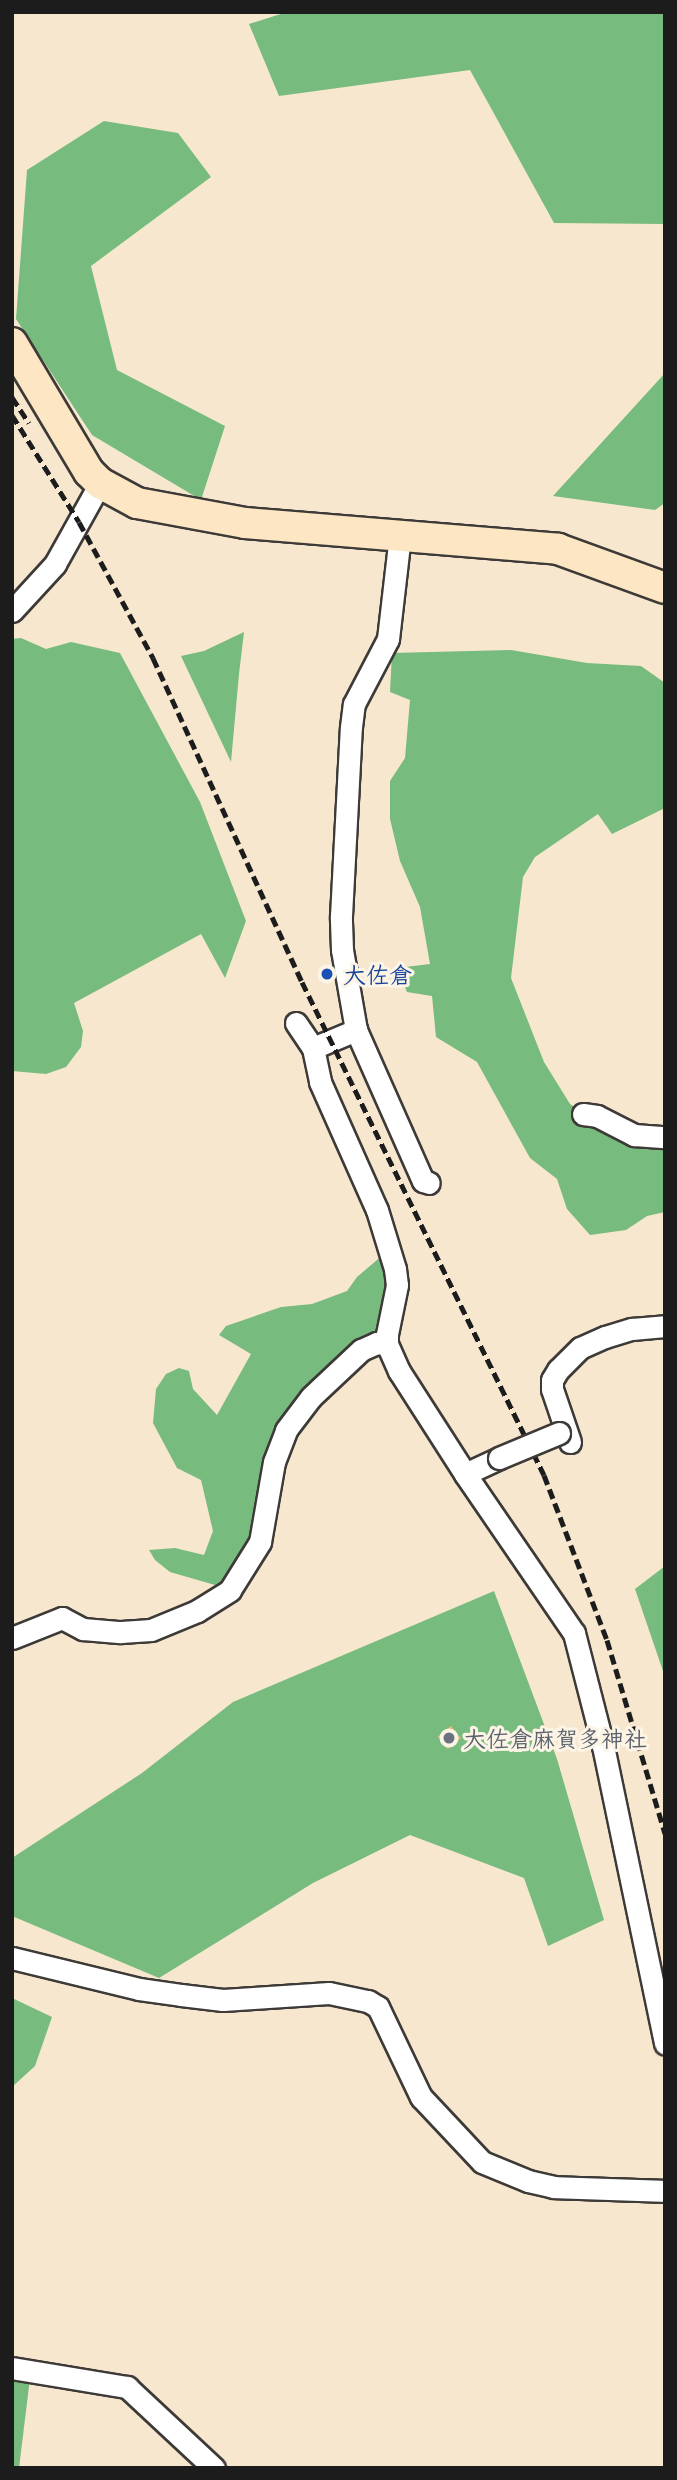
<!DOCTYPE html>
<meta charset="utf-8">
<style>
body{margin:0}
#map{position:relative;width:677px;height:2480px;overflow:hidden;background:#f7e7cf;font-family:"Playpen Sans","Klee One",sans-serif}
div>[style]{position:absolute}
.forest>*{inset:0;background:#77bb7e}
.building>*{inset:0;background:#ecb977;transform-origin:0 0}
.roads{filter:drop-shadow(2px 0 #3d3a37) drop-shadow(-2px 0 #3d3a37) drop-shadow(0 2px #3d3a37) drop-shadow(0 -2px #3d3a37)}
.street>*{height:21px;margin:-10.5px;padding:0 10.5px;transform-origin:10.5px;border-radius:10.5px;background:#fff}
.secondary>*{height:30px;margin:-15px;padding:0 15px;transform-origin:15px;border-radius:15px;background:#fce6c4}
.rail>*{height:5px;margin-top:-2.5px;transform-origin:0;background:repeating-linear-gradient(90deg,#1c1c1c 0 10px,transparent 0 15px)}
.bridges{filter:drop-shadow(2px 0 #3d3a37) drop-shadow(-2px 0 #3d3a37) drop-shadow(0 2px #3d3a37) drop-shadow(0 -2px #3d3a37)}
.street-bridge>*{height:21px;margin:-10.5px;padding:0 10.5px;transform-origin:10.5px;border-radius:10.5px;background:#fff}
.dots>*{width:19px;height:19px;translate:-50% -50%;box-sizing:border-box;border:4px solid #fcf5e5;border-radius:50%}
span{translate:-50% -50%;white-space:nowrap;text-align:center;line-height:1.15;-webkit-text-stroke:6px #fcf5e5;paint-order:stroke}
.transit-label{font-size:23px;color:#164399;font-weight:700}
.left{translate:0 -50%;text-align:left}
.worship-label{font-size:23px;color:#5b616d;font-weight:700}
.frame{position:absolute;inset:0;border:14px solid #1c1c1c;pointer-events:none}
</style>
<div id="map">
<div class="forest">
<i style="clip-path:polygon(287px 12px,665px 12px,665px 224px,554px 223px,470px 70px,279px 96px,249px 24px)"></i>
<i style="clip-path:polygon(104px 121px,178px 133px,211px 177px,91px 266px,117px 370px,225px 426px,201px 500px,92px 435px,16px 319px,27px 170px)"></i>
<i style="clip-path:polygon(665px 373px,665px 503px,655px 510px,553px 496px)"></i>
<i style="clip-path:polygon(244px 632px,239px 674px,231px 762px,181px 656px,204px 651px)"></i>
<i style="clip-path:polygon(21px 638px,46px 649px,71px 642px,120px 653px,200px 802px,246px 921px,225px 978px,201px 934px,74px 1003px,83px 1031px,81px 1047px,66px 1067px,46px 1074px,12px 1071px,12px 639px)"></i>
<i style="clip-path:polygon(511px 650px,587px 663px,641px 666px,665px 683px,665px 808px,612px 834px,598px 814px,535px 857px,523px 877px,511px 978px,544px 1062px,570px 1104px,597px 1123px,665px 1144px,665px 1212px,647px 1216px,626px 1230px,590px 1235px,567px 1209px,557px 1179px,530px 1158px,477px 1062px,436px 1037px,432px 996px,407px 992px,397px 968px,430px 964px,420px 907px,400px 861px,390px 819px,390px 781px,405px 758px,410px 700px,390px 692px,392px 653px)"></i>
<i style="clip-path:polygon(384px 1254px,390px 1269px,384px 1329px,306px 1394px,260px 1528px,236px 1575px,215px 1585px,170px 1572px,155px 1560px,149px 1550px,175px 1548px,204px 1555px,213px 1531px,201px 1480px,177px 1468px,153px 1423px,156px 1389px,166px 1374px,179px 1368px,189px 1371px,193px 1389px,217px 1415px,251px 1354px,219px 1335px,226px 1326px,281px 1307px,312px 1304px,347px 1291px,357px 1277px)"></i>
<i style="clip-path:polygon(665px 1566px,665px 1677px,635px 1589px)"></i>
<i style="clip-path:polygon(494px 1591px,557px 1759px,604px 1920px,548px 1946px,524px 1878px,410px 1835px,313px 1883px,159px 1978px,12px 1916px,12px 1858px,142px 1773px,233px 1702px)"></i>
<i style="clip-path:polygon(12px 1998px,52px 2017px,35px 2066px,12px 2087px)"></i>
<i style="clip-path:polygon(12px 2365px,31px 2370px,19px 2468px,12px 2468px)"></i>
</div>
<div class="building">
<i style="left:451px;top:1726px;width:16px;height:17px;rotate:52deg"></i>
</div>
<div class="roads">
<div class="street">
<i style="left:12px;top:611px;width:64px;rotate:-47.5deg"></i>
<i style="left:55px;top:564px;width:93px;rotate:-60.9deg"></i>
<i style="left:296px;top:1023px;width:30px;rotate:56deg"></i>
<i style="left:313px;top:1048px;width:35px;rotate:78deg"></i>
<i style="left:320px;top:1082px;width:140px;rotate:66deg"></i>
<i style="left:377px;top:1210px;width:62px;rotate:73deg"></i>
<i style="left:395px;top:1269px;width:16px;rotate:83deg"></i>
<i style="left:397px;top:1285px;width:50px;rotate:101.5deg"></i>
<i style="left:387px;top:1334px;width:10px;rotate:90deg"></i>
<i style="left:387px;top:1344px;width:30px;rotate:66deg"></i>
<i style="left:399px;top:1371px;width:122px;rotate:57.3deg"></i>
<i style="left:465px;top:1474px;width:193px;rotate:55.6deg"></i>
<i style="left:574px;top:1633px;width:117px;rotate:75.6deg"></i>
<i style="left:603px;top:1746px;width:304px;rotate:78.2deg"></i>
<i style="left:356px;top:1030px;width:165px;rotate:66.1deg"></i>
<i style="left:423px;top:1181px;width:6px;rotate:18deg"></i>
<i style="left:313px;top:1048px;width:47px;rotate:-22.7deg"></i>
<i style="left:356px;top:1030px;width:81px;rotate:-99.9deg"></i>
<i style="left:342px;top:950px;width:34px;rotate:-92deg"></i>
<i style="left:341px;top:916px;width:189px;rotate:-87deg"></i>
<i style="left:351px;top:727px;width:23px;rotate:-83deg"></i>
<i style="left:354px;top:704px;width:73px;rotate:-62.4deg"></i>
<i style="left:388px;top:639px;width:104px;rotate:-83.4deg"></i>
<i style="left:583px;top:1114px;width:14px;rotate:8deg"></i>
<i style="left:597px;top:1116px;width:42px;rotate:27.2deg"></i>
<i style="left:634px;top:1135px;width:31px;rotate:4deg"></i>
<i style="left:570px;top:1442px;width:56px;rotate:-108.8deg"></i>
<i style="left:552px;top:1389px;width:9px;rotate:-90deg"></i>
<i style="left:552px;top:1380px;width:12px;rotate:-59deg"></i>
<i style="left:558px;top:1370px;width:31px;rotate:-45deg"></i>
<i style="left:580px;top:1348px;width:27px;rotate:-24deg"></i>
<i style="left:605px;top:1337px;width:28px;rotate:-17deg"></i>
<i style="left:632px;top:1329px;width:33px;rotate:-5deg"></i>
<i style="left:465px;top:1474px;width:38px;rotate:-25deg"></i>
<i style="left:12px;top:1638px;width:54px;rotate:-21.8deg"></i>
<i style="left:62px;top:1618px;width:24px;rotate:28deg"></i>
<i style="left:83px;top:1629px;width:38px;rotate:5deg"></i>
<i style="left:121px;top:1632px;width:30px;rotate:-4deg"></i>
<i style="left:151px;top:1630px;width:50px;rotate:-22.4deg"></i>
<i style="left:197px;top:1611px;width:39px;rotate:-32deg"></i>
<i style="left:230px;top:1590px;width:57px;rotate:-58deg"></i>
<i style="left:260px;top:1542px;width:81px;rotate:-80.1deg"></i>
<i style="left:274px;top:1462px;width:34px;rotate:-69deg"></i>
<i style="left:286px;top:1430px;width:41px;rotate:-52.9deg"></i>
<i style="left:311px;top:1397px;width:69px;rotate:-43.2deg"></i>
<i style="left:361px;top:1350px;width:17px;rotate:-24deg"></i>
<i style="left:377px;top:1343px;width:10px;rotate:6deg"></i>
<i style="left:12px;top:1958px;width:131px;rotate:13.7deg"></i>
<i style="left:139px;top:1989px;width:42px;rotate:8.1deg"></i>
<i style="left:181px;top:1995px;width:42px;rotate:6.8deg"></i>
<i style="left:223px;top:2000px;width:106px;rotate:-3.8deg"></i>
<i style="left:329px;top:1993px;width:40px;rotate:12deg"></i>
<i style="left:368px;top:2001px;width:12px;rotate:31deg"></i>
<i style="left:378px;top:2007px;width:100px;rotate:64.5deg"></i>
<i style="left:421px;top:2097px;width:89px;rotate:46.8deg"></i>
<i style="left:482px;top:2162px;width:50px;rotate:22.4deg"></i>
<i style="left:528px;top:2181px;width:26px;rotate:13deg"></i>
<i style="left:553px;top:2187px;width:112px;rotate:2deg"></i>
<i style="left:12px;top:2368px;width:117px;rotate:9.4deg"></i>
<i style="left:127px;top:2387px;width:119px;rotate:43deg"></i>
</div>
<div class="secondary">
<i style="left:12px;top:343px;width:150px;rotate:59.2deg"></i>
<i style="left:89px;top:472px;width:16px;rotate:45deg"></i>
<i style="left:100px;top:483px;width:42px;rotate:28.4deg"></i>
<i style="left:137px;top:503px;width:110px;rotate:10.5deg"></i>
<i style="left:245px;top:523px;width:314px;rotate:4.7deg"></i>
<i style="left:558px;top:549px;width:114px;rotate:20deg"></i>
</div>
</div>
<div class="rail">
<i style="left:12px;top:397px;width:31px;rotate:57deg"></i>
<i style="left:12px;top:415px;width:126px;rotate:57.9deg"></i>
<i style="left:79px;top:522px;width:155px;rotate:61.4deg"></i>
<i style="left:153px;top:658px;width:357px;rotate:65.3deg"></i>
<i style="left:302px;top:982px;width:549px;rotate:63.85deg"></i>
<i style="left:544px;top:1475px;width:177px;rotate:69.1deg"></i>
<i style="left:607px;top:1640px;width:202px;rotate:73.3deg"></i>
</div>
<div class="bridges">
<div class="street-bridge">
<i style="left:499px;top:1458px;width:65px;rotate:-22.6deg"></i>
</div>
</div>
<div class="dots">
<i style="left:327px;top:974px;background:#1a4fb4"></i>
<i style="left:449px;top:1738px;background:#6b7280"></i>
</div>
<div class="transit-label">
<span class="left" style="left:343px;top:974px">大佐倉</span>
</div>
<div class="worship-label">
<span class="left" style="left:463px;top:1738px">大佐倉麻賀多神社</span>
</div>
<div class="frame"></div>
</div>
